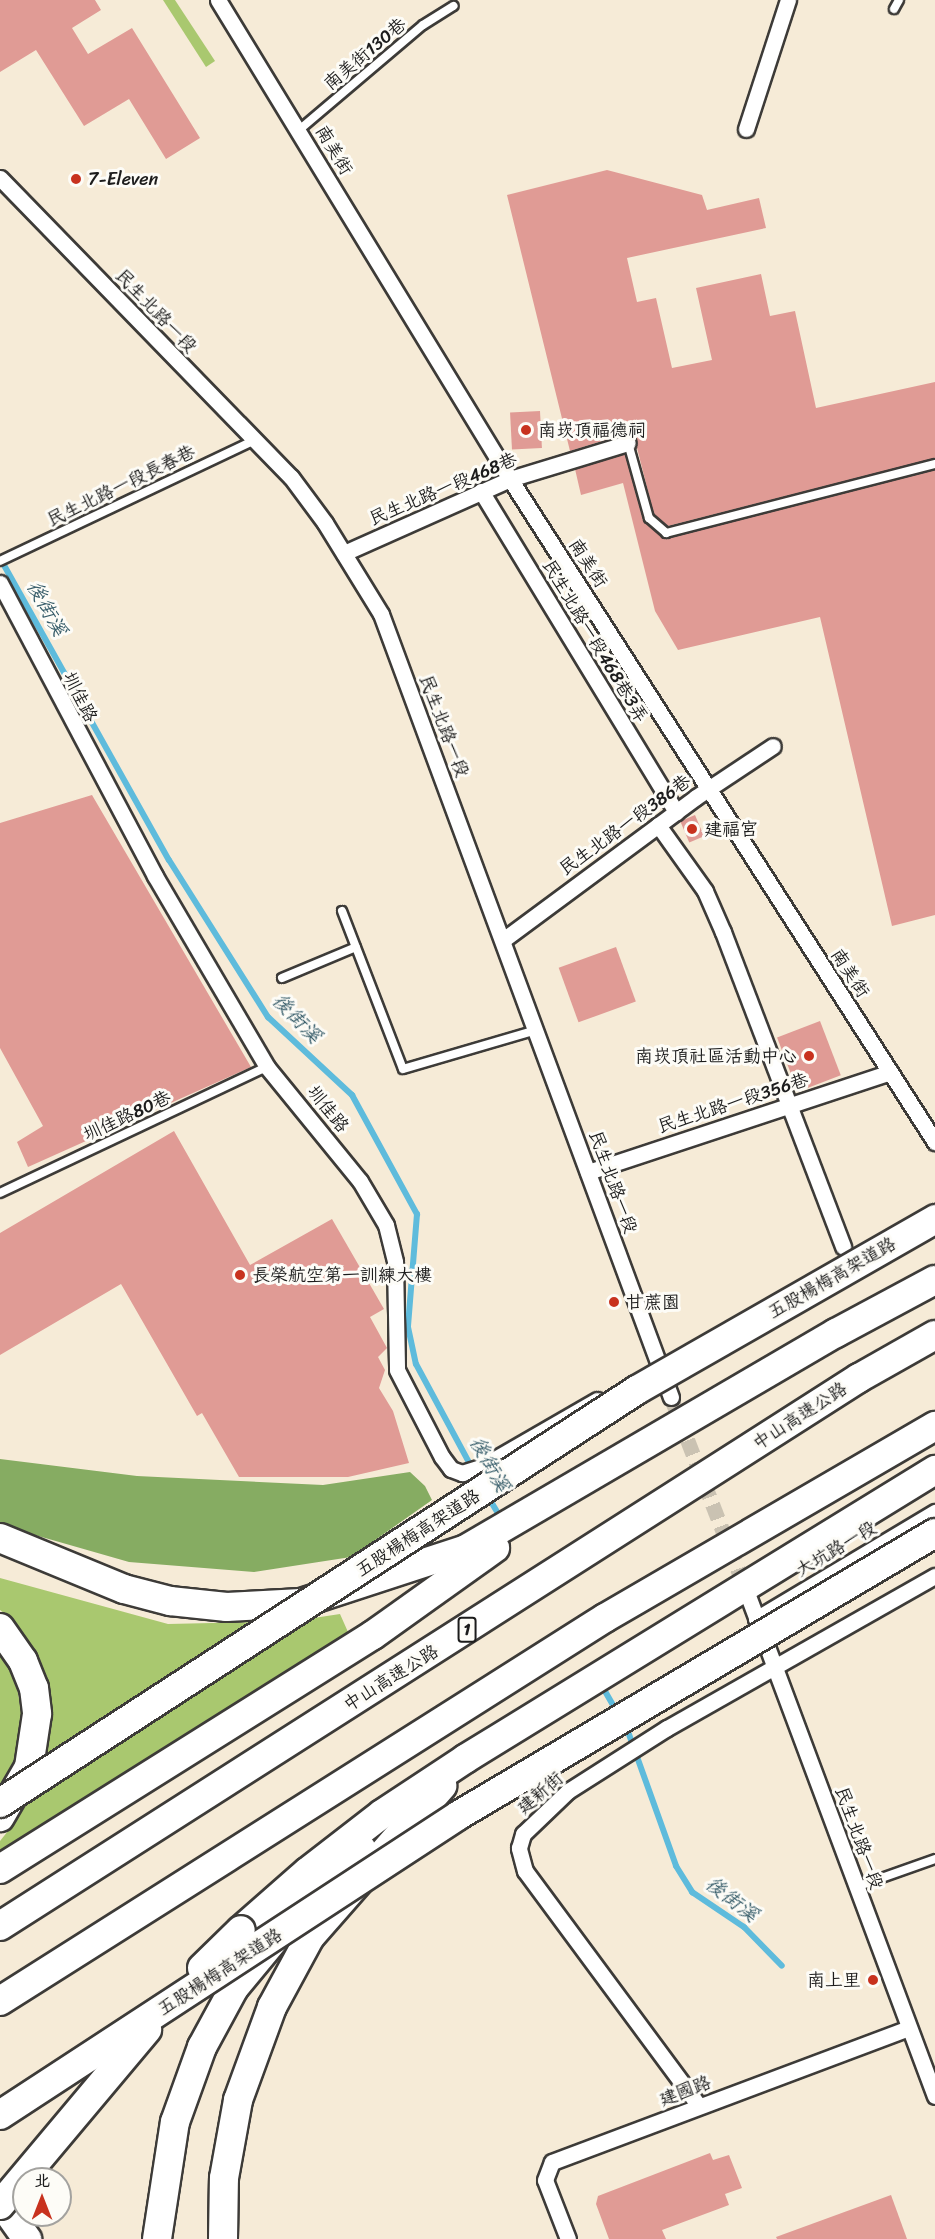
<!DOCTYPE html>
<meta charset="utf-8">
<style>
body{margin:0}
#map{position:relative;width:935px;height:2239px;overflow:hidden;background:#f6ebd7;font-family:Sriracha,"LXGW WenKai TC",sans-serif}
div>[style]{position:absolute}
.green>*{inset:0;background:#a9c86f}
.forest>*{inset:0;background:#86ac62}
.stream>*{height:6px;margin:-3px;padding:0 3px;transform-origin:3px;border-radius:3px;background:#5ebbdc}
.building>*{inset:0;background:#e09b95;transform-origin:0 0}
.minor-tunnel>*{height:15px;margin-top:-7.5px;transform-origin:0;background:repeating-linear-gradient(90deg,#cac2b2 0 15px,transparent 0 23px)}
.roads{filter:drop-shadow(2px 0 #3d3b38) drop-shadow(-2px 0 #3d3b38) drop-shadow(0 2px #3d3b38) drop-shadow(0 -2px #3d3b38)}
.service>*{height:8px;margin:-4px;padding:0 4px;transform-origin:4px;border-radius:4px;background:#fff}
.minor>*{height:15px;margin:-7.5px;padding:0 7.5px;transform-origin:7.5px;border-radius:7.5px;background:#fff}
.motorway>*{height:28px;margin:-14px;padding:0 14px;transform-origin:14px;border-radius:14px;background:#fff}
.bridges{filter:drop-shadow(2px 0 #3d3b38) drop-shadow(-2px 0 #3d3b38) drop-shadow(0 2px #3d3b38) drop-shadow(0 -2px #3d3b38)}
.motorway-bridge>*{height:28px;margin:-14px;padding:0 14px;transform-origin:14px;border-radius:14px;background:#fff}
.dots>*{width:16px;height:16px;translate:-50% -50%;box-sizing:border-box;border:3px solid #fdfcf7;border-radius:50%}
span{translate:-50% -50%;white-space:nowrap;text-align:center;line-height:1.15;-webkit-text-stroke:6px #fdfcf7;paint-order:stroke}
.shield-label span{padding:2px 4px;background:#fdfcf7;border:2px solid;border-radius:4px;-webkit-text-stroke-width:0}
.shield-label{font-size:16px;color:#1c1c1c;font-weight:700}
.street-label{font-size:18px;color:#1c1c1c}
.poi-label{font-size:18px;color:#1c1c1c}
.left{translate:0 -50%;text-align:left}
.right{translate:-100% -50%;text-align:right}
.water-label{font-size:20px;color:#365c69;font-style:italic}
.north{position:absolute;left:12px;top:2167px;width:60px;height:60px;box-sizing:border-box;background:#fdfcf7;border:2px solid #a3a29f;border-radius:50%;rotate:0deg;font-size:16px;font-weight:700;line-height:24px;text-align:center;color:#1c1c1c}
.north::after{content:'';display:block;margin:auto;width:21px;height:27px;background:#c8321e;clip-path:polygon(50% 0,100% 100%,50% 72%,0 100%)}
</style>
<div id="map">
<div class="green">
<i style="clip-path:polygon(163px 0,175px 0,215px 61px,206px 67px)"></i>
<i style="clip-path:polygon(0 1578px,168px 1624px,294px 1621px,340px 1614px,348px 1632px,0 1854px,0 1841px,16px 1821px,48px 1751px,49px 1703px,36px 1656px,10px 1618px,0 1610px)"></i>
<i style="clip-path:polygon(0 1652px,15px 1675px,23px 1723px,16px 1760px,0 1797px)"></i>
</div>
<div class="forest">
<i style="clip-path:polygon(0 1459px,137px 1476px,323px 1485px,410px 1472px,425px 1486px,432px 1500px,351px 1557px,254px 1572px,129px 1562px,0 1525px)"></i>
</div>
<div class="stream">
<i style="left:0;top:558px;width:346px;rotate:60.8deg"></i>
<i style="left:169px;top:860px;width:186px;rotate:57.8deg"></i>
<i style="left:268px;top:1017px;width:115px;rotate:42.9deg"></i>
<i style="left:352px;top:1095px;width:136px;rotate:61.4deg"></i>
<i style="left:417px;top:1214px;width:113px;rotate:94.6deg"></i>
<i style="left:408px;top:1327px;width:38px;rotate:78deg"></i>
<i style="left:416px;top:1364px;width:118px;rotate:61.7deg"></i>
<i style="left:487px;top:1495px;width:23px;rotate:59deg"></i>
<i style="left:602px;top:1686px;width:30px;rotate:60deg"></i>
<i style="left:626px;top:1726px;width:149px;rotate:70.3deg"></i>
<i style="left:676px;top:1866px;width:31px;rotate:58deg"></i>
<i style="left:692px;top:1892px;width:63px;rotate:33.9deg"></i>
<i style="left:744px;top:1927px;width:54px;rotate:45.7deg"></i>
</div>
<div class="building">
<i style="clip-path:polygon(0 0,95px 0,101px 10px,72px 28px,88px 54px,132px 28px,200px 138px,166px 159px,129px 99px,84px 126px,36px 50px,0 72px)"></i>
<i style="clip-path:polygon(607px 170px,702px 195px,707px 210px,759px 198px,766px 228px,627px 258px,637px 302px,656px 298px,672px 368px,712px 360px,696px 288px,761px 274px,770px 316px,795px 311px,816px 408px,935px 382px,935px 458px,668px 526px,654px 515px,634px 436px,625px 434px,570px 451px,507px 195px)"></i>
<i style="left:540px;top:411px;width:37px;height:30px;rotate:87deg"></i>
<i style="clip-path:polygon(625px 454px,643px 520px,665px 539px,935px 470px,935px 915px,892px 926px,820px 617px,678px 650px,655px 611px,623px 483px,581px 495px,575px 469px)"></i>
<i style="clip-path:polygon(92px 795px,251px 1067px,28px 1167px,17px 1142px,43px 1126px,0 1048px,0 823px)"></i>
<i style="left:695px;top:815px;width:23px;height:16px;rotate:67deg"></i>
<i style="left:616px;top:947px;width:58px;height:61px;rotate:70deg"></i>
<i style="left:820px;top:1021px;width:58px;height:46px;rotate:69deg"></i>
<i style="clip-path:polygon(174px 1131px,250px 1265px,332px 1219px,384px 1309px,370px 1317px,387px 1348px,378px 1357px,385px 1370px,379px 1388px,393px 1411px,409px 1463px,348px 1477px,239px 1477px,202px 1413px,197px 1416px,121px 1284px,0 1355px,0 1233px)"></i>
<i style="clip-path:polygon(710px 2153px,713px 2160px,729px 2155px,742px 2188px,725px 2194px,729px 2205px,662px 2230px,666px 2239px,609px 2239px,596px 2204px,598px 2196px)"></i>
<i style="clip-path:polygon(891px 2195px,907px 2239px,777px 2239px,776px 2237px)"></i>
</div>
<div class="minor-tunnel">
<i style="left:671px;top:1397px;width:210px;rotate:68.8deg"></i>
</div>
<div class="roads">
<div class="service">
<i style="left:894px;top:9px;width:10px;rotate:-61deg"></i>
<i style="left:299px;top:130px;width:162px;rotate:-40.3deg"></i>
<i style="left:423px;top:25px;width:36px;rotate:-32deg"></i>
<i style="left:628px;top:443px;width:78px;rotate:74.4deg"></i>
<i style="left:649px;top:518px;width:23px;rotate:41deg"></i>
<i style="left:666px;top:533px;width:278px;rotate:-14.4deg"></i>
<i style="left:0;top:561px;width:282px;rotate:-25.4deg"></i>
<i style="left:342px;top:911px;width:169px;rotate:68.9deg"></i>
<i style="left:403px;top:1069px;width:139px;rotate:-16.3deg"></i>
<i style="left:282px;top:978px;width:80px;rotate:-22.7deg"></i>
<i style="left:0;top:1193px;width:295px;rotate:-25.3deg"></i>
<i style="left:856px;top:1887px;width:84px;rotate:-19.5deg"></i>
</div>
<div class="minor">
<i style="left:218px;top:0;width:561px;rotate:58.63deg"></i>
<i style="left:510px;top:479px;width:788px;rotate:57.34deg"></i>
<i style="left:746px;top:129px;width:136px;rotate:-72deg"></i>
<i style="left:0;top:178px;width:417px;rotate:45.8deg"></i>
<i style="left:291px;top:477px;width:57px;rotate:53.5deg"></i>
<i style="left:325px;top:523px;width:107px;rotate:58.4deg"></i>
<i style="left:381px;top:614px;width:835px;rotate:69.68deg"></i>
<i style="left:481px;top:491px;width:376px;rotate:58.7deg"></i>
<i style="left:344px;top:553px;width:182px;rotate:-24deg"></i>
<i style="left:510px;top:479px;width:123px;rotate:-17deg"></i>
<i style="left:0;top:583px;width:331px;rotate:62.1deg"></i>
<i style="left:155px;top:876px;width:221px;rotate:59.6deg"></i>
<i style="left:267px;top:1067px;width:147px;rotate:50.8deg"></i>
<i style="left:360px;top:1181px;width:51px;rotate:59.4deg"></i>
<i style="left:386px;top:1225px;width:38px;rotate:76deg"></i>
<i style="left:395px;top:1262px;width:108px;rotate:88.9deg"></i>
<i style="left:397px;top:1370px;width:98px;rotate:62.7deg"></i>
<i style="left:442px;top:1457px;width:15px;rotate:53deg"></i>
<i style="left:451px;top:1469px;width:12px;rotate:20deg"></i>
<i style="left:462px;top:1473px;width:20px;rotate:-18deg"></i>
<i style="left:481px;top:1467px;width:134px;rotate:-30deg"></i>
<i style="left:658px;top:825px;width:81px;rotate:54.5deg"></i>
<i style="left:705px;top:891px;width:45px;rotate:66.3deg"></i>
<i style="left:723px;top:932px;width:337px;rotate:69.1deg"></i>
<i style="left:503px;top:940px;width:240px;rotate:-36.5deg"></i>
<i style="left:696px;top:797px;width:92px;rotate:-33.5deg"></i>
<i style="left:588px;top:1172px;width:318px;rotate:-18.3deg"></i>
<i style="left:747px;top:1593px;width:537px;rotate:69.51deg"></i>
<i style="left:756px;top:1619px;width:209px;rotate:-30.9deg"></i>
<i style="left:699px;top:2106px;width:292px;rotate:-126.5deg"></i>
<i style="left:525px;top:1871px;width:24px;rotate:-105deg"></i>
<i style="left:519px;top:1848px;width:15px;rotate:-74deg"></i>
<i style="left:523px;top:1834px;width:62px;rotate:-43.7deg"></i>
<i style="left:568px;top:1791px;width:117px;rotate:-32.5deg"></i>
<i style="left:667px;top:1728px;width:308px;rotate:-29.6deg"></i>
<i style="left:568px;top:2239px;width:63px;rotate:-111.3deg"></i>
<i style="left:545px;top:2180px;width:19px;rotate:-69deg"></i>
<i style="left:552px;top:2162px;width:380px;rotate:-20.6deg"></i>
</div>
<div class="motorway">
<i style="left:0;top:1538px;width:134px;rotate:22.4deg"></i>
<i style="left:124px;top:1589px;width:48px;rotate:14.6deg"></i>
<i style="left:170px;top:1601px;width:57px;rotate:6deg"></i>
<i style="left:227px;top:1607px;width:74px;rotate:-3.1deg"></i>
<i style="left:301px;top:1603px;width:174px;rotate:-18.1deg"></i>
<i style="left:466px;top:1549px;width:428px;rotate:-30.3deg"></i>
<i style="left:836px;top:1333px;width:112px;rotate:-28.2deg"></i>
<i style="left:0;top:1628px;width:40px;rotate:55.1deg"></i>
<i style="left:23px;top:1661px;width:29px;rotate:68deg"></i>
<i style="left:34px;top:1688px;width:26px;rotate:83deg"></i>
<i style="left:37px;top:1714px;width:54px;rotate:98.6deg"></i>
<i style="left:29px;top:1767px;width:58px;rotate:120.1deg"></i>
<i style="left:0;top:1869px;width:440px;rotate:-32.1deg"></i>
<i style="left:373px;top:1635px;width:150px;rotate:-35.5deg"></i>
<i style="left:0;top:1926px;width:1019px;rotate:-32.54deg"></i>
<i style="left:859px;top:1378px;width:87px;rotate:-29.5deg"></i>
<i style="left:241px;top:1930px;width:88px;rotate:-41.3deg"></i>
<i style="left:307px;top:1872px;width:95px;rotate:-37.7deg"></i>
<i style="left:382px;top:1814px;width:100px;rotate:-33.5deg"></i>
<i style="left:465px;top:1759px;width:552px;rotate:-31.59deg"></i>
<i style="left:0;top:2001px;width:716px;rotate:-32.34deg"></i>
<i style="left:605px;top:1618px;width:382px;rotate:-30.2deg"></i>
<i style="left:0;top:2201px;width:47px;rotate:54.6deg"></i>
<i style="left:157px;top:2239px;width:118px;rotate:-81.3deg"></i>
<i style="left:175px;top:2122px;width:80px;rotate:-70.2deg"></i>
<i style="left:202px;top:2047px;width:67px;rotate:-61.5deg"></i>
<i style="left:234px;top:1988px;width:69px;rotate:-50.3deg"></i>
<i style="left:278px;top:1935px;width:120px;rotate:-46deg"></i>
<i style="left:223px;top:2239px;width:61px;rotate:-89.1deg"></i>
<i style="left:224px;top:2178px;width:79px;rotate:-79.8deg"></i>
<i style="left:238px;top:2100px;width:99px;rotate:-69.9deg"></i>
<i style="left:272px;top:2007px;width:80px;rotate:-61.5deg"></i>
<i style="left:310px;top:1937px;width:201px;rotate:-48.8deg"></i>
</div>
</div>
<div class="bridges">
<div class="motorway-bridge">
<i style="left:0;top:1803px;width:759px;rotate:-32.96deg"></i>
<i style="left:637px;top:1390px;width:344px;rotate:-29.8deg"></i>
<i style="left:202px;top:1968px;width:54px;rotate:-44.3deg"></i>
<i style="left:0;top:2115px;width:548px;rotate:-33.17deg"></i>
<i style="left:459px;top:1815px;width:553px;rotate:-30.64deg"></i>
<i style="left:0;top:2205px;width:229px;rotate:-50deg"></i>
</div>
</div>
<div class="dots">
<i style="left:76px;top:179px;background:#c8321e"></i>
<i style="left:526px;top:430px;background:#c8321e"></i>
<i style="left:692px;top:829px;background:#c8321e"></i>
<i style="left:809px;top:1056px;background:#c8321e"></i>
<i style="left:240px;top:1275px;background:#c8321e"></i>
<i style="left:614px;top:1302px;background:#c8321e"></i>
<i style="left:873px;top:1980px;background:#c8321e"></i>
</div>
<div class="shield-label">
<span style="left:467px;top:1630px">1</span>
</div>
<div class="street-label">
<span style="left:365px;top:54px;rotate:-40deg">南美街130巷</span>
<span style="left:334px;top:150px;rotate:59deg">南美街</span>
<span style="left:156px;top:311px;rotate:46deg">民生北路一段</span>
<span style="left:121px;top:486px;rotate:-26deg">民生北路一段長春巷</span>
<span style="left:443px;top:489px;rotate:-23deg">民生北路一段468巷</span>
<span style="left:588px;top:563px;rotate:57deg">南美街</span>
<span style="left:595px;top:641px;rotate:59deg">民生北路一段468巷3弄</span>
<span style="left:80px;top:697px;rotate:63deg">圳佳路</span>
<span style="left:444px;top:726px;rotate:69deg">民生北路一段</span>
<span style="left:625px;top:825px;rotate:-36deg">民生北路一段386巷</span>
<span style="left:850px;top:973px;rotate:57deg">南美街</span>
<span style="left:733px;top:1103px;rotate:-18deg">民生北路一段356巷</span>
<span style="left:328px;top:1109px;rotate:51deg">圳佳路</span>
<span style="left:127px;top:1116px;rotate:-25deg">圳佳路80巷</span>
<span style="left:613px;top:1182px;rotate:70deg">民生北路一段</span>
<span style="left:832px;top:1278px;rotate:-30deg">五股楊梅高架道路</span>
<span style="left:800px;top:1416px;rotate:-33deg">中山高速公路</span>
<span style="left:418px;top:1533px;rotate:-33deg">五股楊梅高架道路</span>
<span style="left:836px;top:1549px;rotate:-31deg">大坑路一段</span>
<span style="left:391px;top:1678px;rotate:-32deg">中山高速公路</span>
<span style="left:540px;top:1793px;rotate:-41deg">建新街</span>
<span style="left:859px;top:1838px;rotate:70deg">民生北路一段</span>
<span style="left:220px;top:1972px;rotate:-33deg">五股楊梅高架道路</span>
<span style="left:685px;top:2091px;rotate:-21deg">建國路</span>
</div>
<div class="poi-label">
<span class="left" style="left:88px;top:179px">7-Eleven</span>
<span class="left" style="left:538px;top:430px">南崁頂福德祠</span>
<span class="left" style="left:704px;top:829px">建福宮</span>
<span class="right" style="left:797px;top:1056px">南崁頂社區活動中心</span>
<span class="left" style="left:252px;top:1275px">長榮航空第一訓練大樓</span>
<span class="left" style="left:626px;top:1302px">甘蔗園</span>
<span class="right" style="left:861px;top:1980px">南上里</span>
</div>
<div class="water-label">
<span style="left:47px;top:608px;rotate:61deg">後街溪</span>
<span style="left:297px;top:1018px;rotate:46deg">後街溪</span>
<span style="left:490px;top:1464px;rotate:61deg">後街溪</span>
<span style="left:732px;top:1899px;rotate:38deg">後街溪</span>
</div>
<div class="north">北</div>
</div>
